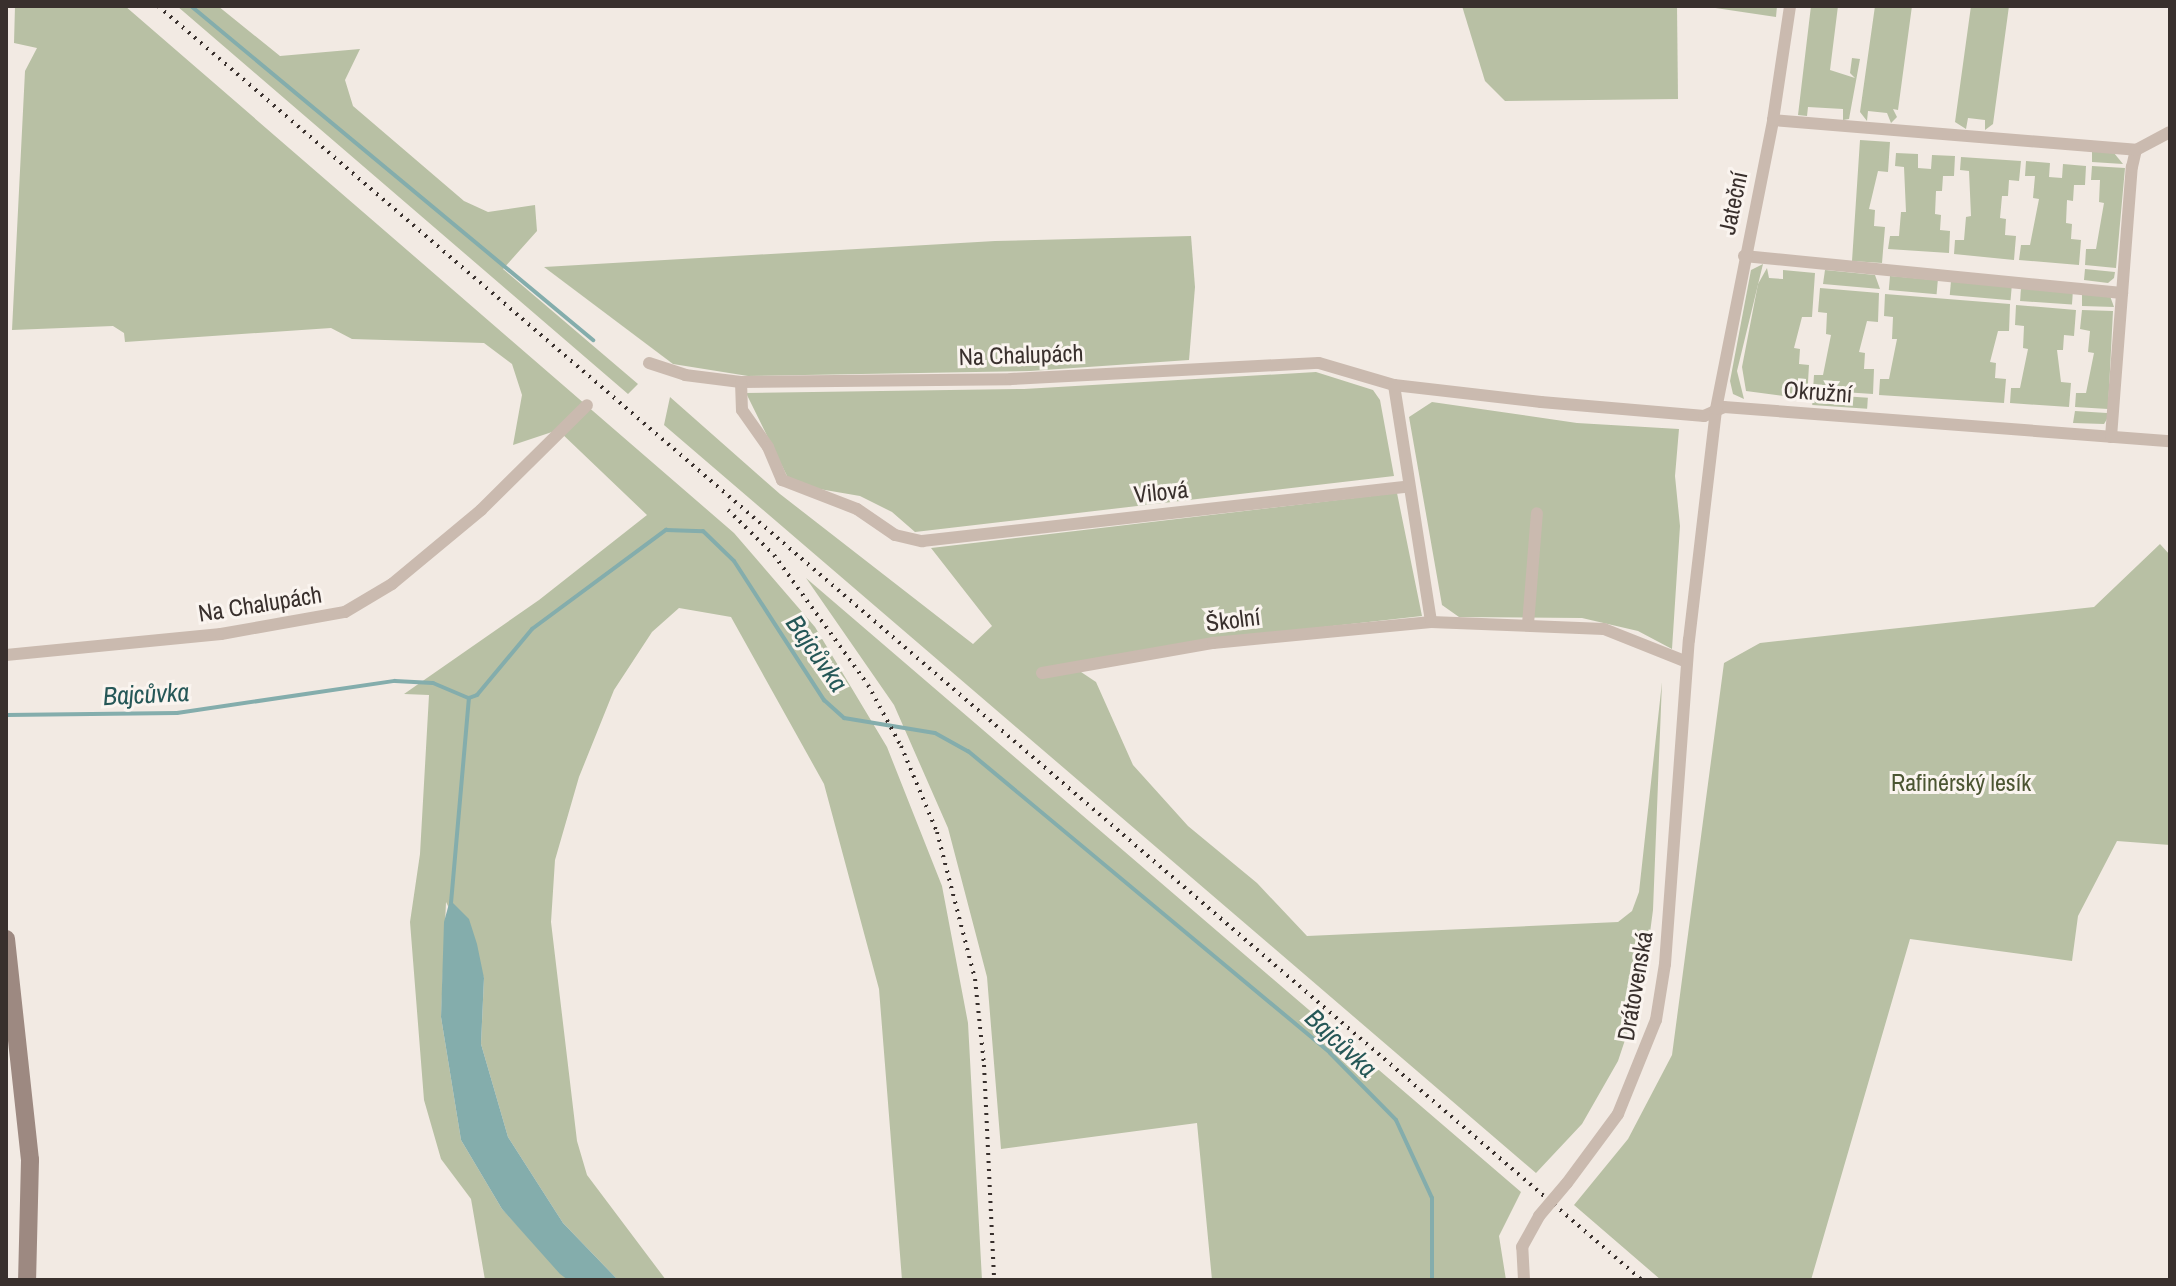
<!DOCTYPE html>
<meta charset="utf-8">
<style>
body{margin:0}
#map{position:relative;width:2176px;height:1286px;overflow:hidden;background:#f2eae3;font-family:"Archivo Narrow",sans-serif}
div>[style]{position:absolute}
.green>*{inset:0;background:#b8c0a4;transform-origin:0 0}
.water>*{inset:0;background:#84adac}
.stream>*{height:4px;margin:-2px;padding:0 2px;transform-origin:2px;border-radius:2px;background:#84adac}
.street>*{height:12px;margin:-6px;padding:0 6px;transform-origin:6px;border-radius:6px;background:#cabaaf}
.secondary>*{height:18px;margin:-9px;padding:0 9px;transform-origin:9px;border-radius:9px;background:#9d8981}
.rail>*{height:4px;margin-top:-2px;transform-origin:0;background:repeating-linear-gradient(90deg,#39302d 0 2px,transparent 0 8px)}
.street-bridge>*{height:12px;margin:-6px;padding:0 6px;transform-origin:6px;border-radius:6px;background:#cabaaf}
span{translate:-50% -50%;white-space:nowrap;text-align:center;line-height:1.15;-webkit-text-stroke:6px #faf4ef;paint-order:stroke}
.street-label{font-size:24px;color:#39302d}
.park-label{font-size:24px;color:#4b5532}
.water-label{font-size:26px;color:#255757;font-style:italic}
.frame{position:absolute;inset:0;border:8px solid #39302d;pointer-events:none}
</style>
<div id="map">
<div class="green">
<i style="clip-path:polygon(15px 6px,125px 6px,734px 533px,815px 627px,887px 747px,942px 886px,968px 1023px,982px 1280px,902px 1280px,879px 989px,824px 784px,731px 617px,679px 608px,652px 632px,614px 690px,579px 777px,555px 860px,551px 922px,577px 1141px,587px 1175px,666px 1280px,618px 1280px,563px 1223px,508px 1137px,481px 1044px,484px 978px,446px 902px,441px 1017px,461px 1140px,502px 1209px,568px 1280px,485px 1280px,471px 1199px,441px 1159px,424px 1100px,410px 922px,420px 854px,429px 695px,404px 694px,539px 600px,647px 515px,558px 430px,513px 445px,522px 395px,512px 364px,484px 343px,352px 339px,331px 328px,125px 342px,124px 333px,113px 326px,12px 330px,25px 71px,37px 48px,14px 43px)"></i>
<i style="clip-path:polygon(177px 6px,218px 6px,280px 56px,360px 49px,345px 80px,353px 106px,464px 201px,488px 212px,535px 205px,537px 231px,503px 269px,638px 384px,628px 394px)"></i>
<i style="clip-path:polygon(1462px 6px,1677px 6px,1678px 99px,1505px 101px,1485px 81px)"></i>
<i style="clip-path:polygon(1702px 6px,1777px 6px,1776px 17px)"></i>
<i style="clip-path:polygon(1811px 6px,1838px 6px,1830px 70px,1855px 78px,1850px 73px,1852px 58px,1860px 59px,1849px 119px,1843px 120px,1843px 109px,1808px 107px,1807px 116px,1798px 115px)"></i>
<i style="clip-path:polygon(1875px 6px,1912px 6px,1898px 110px,1893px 109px,1897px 117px,1891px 123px,1887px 113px,1868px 111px,1867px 121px,1860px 112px)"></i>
<i style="clip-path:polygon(1971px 6px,2009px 6px,1993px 124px,1985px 130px,1985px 120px,1968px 118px,1966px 129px,1955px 122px)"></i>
<i style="clip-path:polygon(1860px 140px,1890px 142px,1888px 172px,1878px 171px,1869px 209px,1875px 210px,1874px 226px,1885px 227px,1882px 263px,1852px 261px)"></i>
<i style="clip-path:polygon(2092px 150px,2114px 153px,2123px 164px,2092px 162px)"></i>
<i style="clip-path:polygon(1896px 153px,1918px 154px,1918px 168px,1931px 169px,1932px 155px,1955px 156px,1954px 176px,1943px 176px,1942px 191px,1936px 191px,1935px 214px,1941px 215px,1940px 230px,1950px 231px,1949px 253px,1888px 249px,1890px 236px,1899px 236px,1901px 212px,1906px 212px,1904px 167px,1895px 166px)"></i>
<i style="clip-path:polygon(1961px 157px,2021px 161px,2019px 181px,2009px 180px,2008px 196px,2002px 196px,2000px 218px,2006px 219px,2005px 235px,2016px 236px,2014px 260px,1954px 254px,1955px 240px,1964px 240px,1966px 217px,1971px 216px,1969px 171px,1960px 170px)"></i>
<i style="clip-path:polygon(2026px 161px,2050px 163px,2049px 177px,2062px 178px,2063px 164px,2086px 166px,2085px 185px,2074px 185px,2073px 201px,2067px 200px,2066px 223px,2072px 224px,2071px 239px,2081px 240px,2079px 265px,2019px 260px,2021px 245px,2030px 245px,2039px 199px,2033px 198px,2035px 176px,2025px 176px)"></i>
<i style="clip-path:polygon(2092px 166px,2125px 168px,2116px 268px,2085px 265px,2086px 249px,2096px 249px,2104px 203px,2099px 202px,2100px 180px,2091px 180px)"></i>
<i style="clip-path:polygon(1191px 236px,1195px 287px,1189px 360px,1030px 371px,748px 376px,673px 364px,544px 267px,995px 241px)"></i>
<i style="clip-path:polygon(1763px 264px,1737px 371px,1744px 399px,1733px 394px,1730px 381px,1751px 270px)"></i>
<i style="clip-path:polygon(1767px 268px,1769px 278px,1783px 279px,1783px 270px,1815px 273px,1812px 317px,1802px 317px,1794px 348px,1800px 349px,1799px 364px,1809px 365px,1807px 399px,1746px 391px,1742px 367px,1758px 284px)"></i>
<i style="clip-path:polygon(2085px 269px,2115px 272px,2114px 278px,2108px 283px,2084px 280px)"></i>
<i style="clip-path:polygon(1825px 270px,1875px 275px,1880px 289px,1823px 284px)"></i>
<i style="left:1890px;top:276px;width:48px;height:14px;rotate:5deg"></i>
<i style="left:1951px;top:281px;width:61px;height:14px;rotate:5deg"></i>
<i style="clip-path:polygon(1820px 288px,1879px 293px,1878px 322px,1867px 321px,1859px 352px,1865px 353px,1864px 369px,1874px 369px,1873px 394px,1813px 390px,1814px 375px,1823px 375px,1831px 335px,1826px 334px,1827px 313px,1818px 312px)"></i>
<i style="left:2021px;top:288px;width:52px;height:13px;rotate:4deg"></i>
<i style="clip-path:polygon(2082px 292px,2110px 296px,2114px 307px,2082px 306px)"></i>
<i style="clip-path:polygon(1885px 294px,2010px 304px,2009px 331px,1998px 331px,1990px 362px,1996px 363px,1995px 378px,2006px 379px,2004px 403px,1879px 395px,1880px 379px,1889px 379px,1897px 339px,1892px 339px,1893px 317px,1884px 316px)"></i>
<i style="clip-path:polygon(2016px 305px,2076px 310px,2074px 336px,2064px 335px,2063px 350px,2057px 350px,2061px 382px,2071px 383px,2069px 407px,2010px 403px,2011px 388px,2020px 388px,2028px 349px,2023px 348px,2024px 326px,2015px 325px)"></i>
<i style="clip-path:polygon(2082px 310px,2113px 311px,2108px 409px,2075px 407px,2076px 393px,2086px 393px,2094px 353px,2088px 352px,2090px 331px,2080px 329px)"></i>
<i style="clip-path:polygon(1316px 372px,1373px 390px,1380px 400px,1394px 476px,915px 532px,892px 512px,860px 496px,796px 485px,788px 478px,746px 393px,1024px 389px)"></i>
<i style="left:1813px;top:394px;width:55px;height:11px;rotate:4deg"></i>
<i style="clip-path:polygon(670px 397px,780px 494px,973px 644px,992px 626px,931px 548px,1397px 493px,1422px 616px,1190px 642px,1069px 664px,1096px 682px,1133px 765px,1188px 826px,1257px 883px,1307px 936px,1618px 922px,1632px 911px,1639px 892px,1662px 682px,1653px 910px,1643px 986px,1618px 1061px,1582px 1124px,1536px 1173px,664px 425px)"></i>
<i style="clip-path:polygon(1432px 402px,1577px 423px,1679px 429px,1675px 476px,1680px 526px,1672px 649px,1638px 631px,1582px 618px,1459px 617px,1442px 605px,1409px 417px)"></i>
<i style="clip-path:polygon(2075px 411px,2107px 413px,2107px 419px,2104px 424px,2073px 423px)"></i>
<i style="clip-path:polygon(2160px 544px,2170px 555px,2170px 845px,2117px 841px,2078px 916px,2072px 961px,1910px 939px,1811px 1280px,1661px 1280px,1574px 1205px,1628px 1139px,1672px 1055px,1724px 663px,1760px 643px,2094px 607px)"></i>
<i style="clip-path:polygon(806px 578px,1521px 1192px,1499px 1236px,1506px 1280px,1212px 1280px,1197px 1123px,1001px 1149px,987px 977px,948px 828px,894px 705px)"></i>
</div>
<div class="water">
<i style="clip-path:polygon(450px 900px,469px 919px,477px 944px,484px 978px,481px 1044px,508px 1137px,563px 1223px,618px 1280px,568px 1280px,560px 1274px,502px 1209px,461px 1140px,441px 1017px,444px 922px)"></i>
</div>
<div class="stream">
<i style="left:191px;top:6px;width:523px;rotate:39.72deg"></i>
<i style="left:6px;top:715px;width:171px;rotate:-0.7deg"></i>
<i style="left:177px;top:713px;width:220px;rotate:-8.4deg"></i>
<i style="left:395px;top:681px;width:38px;rotate:3deg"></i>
<i style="left:433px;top:683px;width:39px;rotate:23deg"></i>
<i style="left:469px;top:698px;width:9px;rotate:-21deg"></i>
<i style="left:477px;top:695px;width:86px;rotate:-50.2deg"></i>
<i style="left:532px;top:629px;width:167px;rotate:-36.5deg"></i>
<i style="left:666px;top:530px;width:37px;rotate:2deg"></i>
<i style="left:703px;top:531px;width:43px;rotate:44.1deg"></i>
<i style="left:734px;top:561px;width:166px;rotate:57.1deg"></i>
<i style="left:824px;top:700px;width:27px;rotate:42deg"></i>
<i style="left:844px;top:718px;width:92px;rotate:9.4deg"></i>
<i style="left:935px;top:733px;width:38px;rotate:29deg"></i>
<i style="left:968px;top:751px;width:471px;rotate:39.8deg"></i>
<i style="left:1330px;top:1053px;width:94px;rotate:45.4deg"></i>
<i style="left:1396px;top:1120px;width:86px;rotate:65.2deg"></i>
<i style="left:1432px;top:1198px;width:82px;rotate:90deg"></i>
<i style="left:451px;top:903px;width:206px;rotate:-85deg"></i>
</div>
<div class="street">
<i style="left:1773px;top:120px;width:364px;rotate:4.7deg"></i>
<i style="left:1744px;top:256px;width:380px;rotate:5.6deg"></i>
<i style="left:649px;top:363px;width:38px;rotate:18deg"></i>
<i style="left:685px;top:375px;width:56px;rotate:7.1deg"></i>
<i style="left:741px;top:382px;width:270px;rotate:-0.6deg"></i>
<i style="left:1011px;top:379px;width:308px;rotate:-3deg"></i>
<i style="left:1319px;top:363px;width:78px;rotate:16.3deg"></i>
<i style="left:1394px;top:385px;width:148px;rotate:6.6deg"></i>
<i style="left:1541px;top:402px;width:164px;rotate:4.9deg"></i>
<i style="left:1704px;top:416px;width:22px;rotate:-24deg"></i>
<i style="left:1724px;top:407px;width:447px;rotate:4.4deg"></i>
<i style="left:741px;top:382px;width:28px;rotate:88deg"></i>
<i style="left:742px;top:410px;width:45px;rotate:54.9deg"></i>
<i style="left:768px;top:447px;width:36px;rotate:67deg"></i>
<i style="left:782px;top:480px;width:80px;rotate:21.1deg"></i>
<i style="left:857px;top:509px;width:46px;rotate:34.4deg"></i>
<i style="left:895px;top:535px;width:28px;rotate:13deg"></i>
<i style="left:922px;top:541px;width:487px;rotate:-6.4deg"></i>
<i style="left:1394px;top:385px;width:240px;rotate:81.1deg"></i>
<i style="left:2111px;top:437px;width:271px;rotate:-85.6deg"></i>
<i style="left:2132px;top:167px;width:17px;rotate:-77deg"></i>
<i style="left:2136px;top:150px;width:38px;rotate:-28deg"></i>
<i style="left:1528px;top:624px;width:111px;rotate:-85.4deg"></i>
<i style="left:6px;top:655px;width:216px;rotate:-5.6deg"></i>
<i style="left:221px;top:634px;width:126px;rotate:-10.1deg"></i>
<i style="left:345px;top:612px;width:55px;rotate:-30.8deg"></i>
<i style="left:392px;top:584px;width:116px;rotate:-39.7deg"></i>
<i style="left:481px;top:510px;width:149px;rotate:-44.7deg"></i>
<i style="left:1042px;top:673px;width:174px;rotate:-10deg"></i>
<i style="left:1213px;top:643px;width:219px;rotate:-5.5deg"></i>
<i style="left:1431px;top:622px;width:173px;rotate:2.3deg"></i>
<i style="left:1604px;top:629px;width:89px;rotate:21.7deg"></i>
<i style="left:1567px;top:1183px;width:86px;rotate:-53.5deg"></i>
<i style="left:1618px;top:1114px;width:101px;rotate:-68deg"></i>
<i style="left:1656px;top:1020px;width:57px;rotate:-80.9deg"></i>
<i style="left:1665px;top:964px;width:325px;rotate:-85.8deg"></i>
<i style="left:1689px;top:640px;width:233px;rotate:-83.3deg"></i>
<i style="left:1716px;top:409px;width:295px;rotate:-78.8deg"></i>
<i style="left:1773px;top:120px;width:115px;rotate:-81.5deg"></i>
<i style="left:1524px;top:1280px;width:33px;rotate:-93deg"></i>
<i style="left:1522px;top:1247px;width:35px;rotate:-61deg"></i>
</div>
<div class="secondary">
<i style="left:6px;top:939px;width:222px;rotate:83.8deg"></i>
<i style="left:30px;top:1160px;width:120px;rotate:91.4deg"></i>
</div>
<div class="rail">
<i style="left:158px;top:6px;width:1956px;rotate:40.65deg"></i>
<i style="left:728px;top:510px;width:64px;rotate:44.4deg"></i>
<i style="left:774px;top:555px;width:160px;rotate:54.1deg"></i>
<i style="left:868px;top:685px;width:69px;rotate:61.6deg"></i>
<i style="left:901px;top:746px;width:93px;rotate:67.3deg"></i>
<i style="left:937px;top:832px;width:152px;rotate:75.5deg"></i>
<i style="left:975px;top:979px;width:86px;rotate:84deg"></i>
<i style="left:984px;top:1065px;width:215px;rotate:87.3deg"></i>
</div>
<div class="street-bridge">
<i style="left:1539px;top:1216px;width:43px;rotate:-49.7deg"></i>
</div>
<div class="street-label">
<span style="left:1733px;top:203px;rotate:-78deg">Jateční</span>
<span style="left:1021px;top:355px;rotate:-2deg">Na Chalupách</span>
<span style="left:1818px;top:392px;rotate:4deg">Okružní</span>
<span style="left:1161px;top:492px;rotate:-6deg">Vilová</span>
<span style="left:260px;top:604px;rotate:-9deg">Na Chalupách</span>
<span style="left:1233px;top:620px;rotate:-7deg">Školní</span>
<span style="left:1635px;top:986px;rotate:-80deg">Drátovenská</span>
</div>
<div class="park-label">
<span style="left:1961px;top:783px">Rafinérský lesík</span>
</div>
<div class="water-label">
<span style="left:817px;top:653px;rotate:55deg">Bajcůvka</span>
<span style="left:146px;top:694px;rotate:-3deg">Bajcůvka</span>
<span style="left:1341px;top:1043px;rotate:43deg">Bajcůvka</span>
</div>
<div class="frame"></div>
</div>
